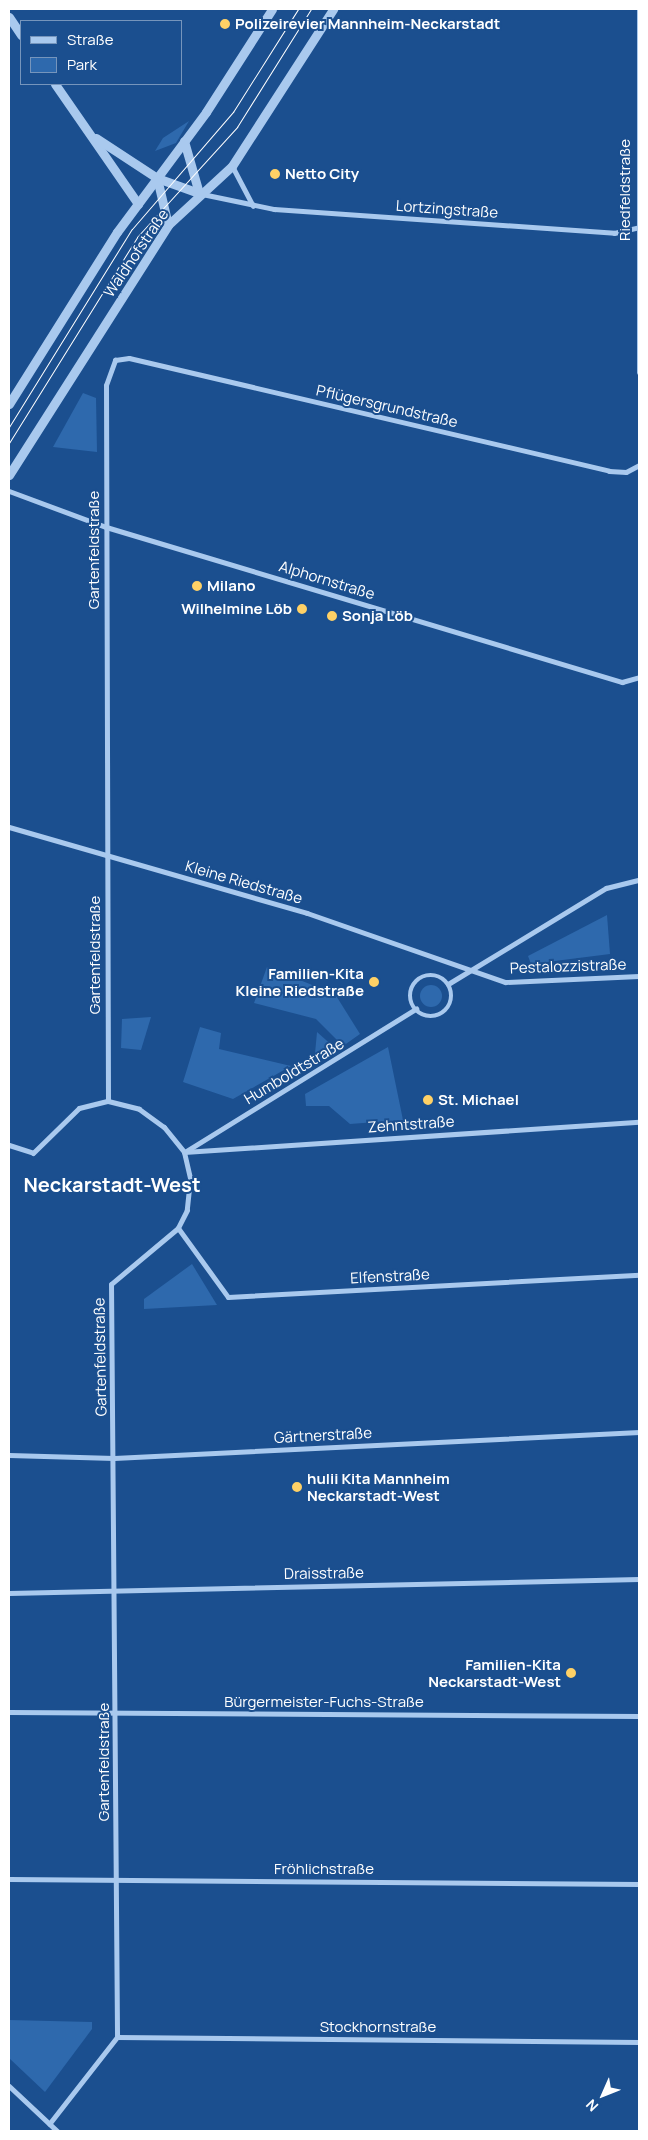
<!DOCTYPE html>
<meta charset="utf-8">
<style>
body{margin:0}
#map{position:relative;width:648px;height:2140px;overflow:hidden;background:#1b4f8f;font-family:Manrope,sans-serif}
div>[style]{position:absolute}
.green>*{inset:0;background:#2e69ad}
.round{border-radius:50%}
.pedestrian>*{height:4.5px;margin:-2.25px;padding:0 2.25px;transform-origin:2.25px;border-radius:2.25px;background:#a9c9ee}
.pedestrian>.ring{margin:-2.25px;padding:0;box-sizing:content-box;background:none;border:4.5px solid #a9c9ee;border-radius:50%}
.minor>*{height:5px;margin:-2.5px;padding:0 2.5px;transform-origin:2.5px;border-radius:2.5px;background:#a9c9ee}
.tertiary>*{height:9px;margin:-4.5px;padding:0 4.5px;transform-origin:4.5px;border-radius:4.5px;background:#a9c9ee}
.tram>*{height:1px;margin:-0.5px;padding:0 0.5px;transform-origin:0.5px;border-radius:0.5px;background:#fff}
.dots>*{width:14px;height:14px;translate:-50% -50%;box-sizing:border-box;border:2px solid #1b4f8f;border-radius:50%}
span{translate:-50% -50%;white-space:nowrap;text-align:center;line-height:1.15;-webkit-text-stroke:4px #1b4f8f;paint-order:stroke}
.poi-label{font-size:15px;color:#fff;font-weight:700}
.left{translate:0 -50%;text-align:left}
.right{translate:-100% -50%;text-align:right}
.street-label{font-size:15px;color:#fff}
.district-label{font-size:20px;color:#fff;font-weight:700}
.frame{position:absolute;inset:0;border:10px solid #fff;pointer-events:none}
.legend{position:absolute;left:20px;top:20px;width:162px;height:65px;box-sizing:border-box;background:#1b4f8f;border:1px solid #7695bc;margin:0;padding:6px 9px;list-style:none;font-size:15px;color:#fff}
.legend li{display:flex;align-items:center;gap:10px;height:25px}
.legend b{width:25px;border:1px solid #7695bc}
.north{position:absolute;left:578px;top:2070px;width:50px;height:50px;-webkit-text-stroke:4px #1b4f8f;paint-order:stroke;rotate:226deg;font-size:14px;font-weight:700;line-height:20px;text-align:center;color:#fff}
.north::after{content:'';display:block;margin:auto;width:18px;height:22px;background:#fff;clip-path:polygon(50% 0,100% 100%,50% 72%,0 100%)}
</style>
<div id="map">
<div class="green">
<i style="clip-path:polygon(189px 121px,176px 143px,155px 151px,163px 138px)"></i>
<i style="clip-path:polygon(83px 393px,96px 398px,97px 452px,53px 447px)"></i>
<i style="clip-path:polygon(607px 915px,610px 954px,531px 964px,528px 956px)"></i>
<i style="clip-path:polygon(267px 967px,335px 994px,360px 1034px,343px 1046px,316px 1019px,254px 1003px)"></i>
<i class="round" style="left:420px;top:985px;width:22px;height:22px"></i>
<i style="clip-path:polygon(151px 1017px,141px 1050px,121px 1048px,122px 1019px)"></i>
<i style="clip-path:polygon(200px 1027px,221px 1033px,219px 1049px,291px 1066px,233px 1099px,183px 1082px)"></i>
<i style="clip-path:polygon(317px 1032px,335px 1048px,314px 1064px)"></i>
<i style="clip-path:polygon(388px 1047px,403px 1120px,350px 1124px,329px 1106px,306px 1106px,305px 1094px)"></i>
<i style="clip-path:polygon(192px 1264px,217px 1305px,144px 1309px,144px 1299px)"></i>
<i style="clip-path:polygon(9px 2020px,92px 2022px,92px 2029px,45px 2092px,9px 2058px)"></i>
</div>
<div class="pedestrian">
<i class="ring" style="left:410px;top:975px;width:37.5px;height:37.5px"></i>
<i style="left:185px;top:1152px;width:272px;rotate:-31.8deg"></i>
</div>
<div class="minor">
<i style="left:639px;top:9px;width:363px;rotate:90deg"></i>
<i style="left:232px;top:166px;width:45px;rotate:62.3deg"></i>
<i style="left:202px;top:194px;width:74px;rotate:11.8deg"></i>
<i style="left:274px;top:209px;width:341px;rotate:4deg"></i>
<i style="left:614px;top:233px;width:26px;rotate:-13deg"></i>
<i style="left:9px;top:491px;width:103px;rotate:20.4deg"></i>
<i style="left:106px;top:527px;width:539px;rotate:16.72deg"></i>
<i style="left:622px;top:682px;width:18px;rotate:-16deg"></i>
<i style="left:9px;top:827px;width:310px;rotate:16.1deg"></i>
<i style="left:307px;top:913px;width:210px;rotate:19.2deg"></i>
<i style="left:505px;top:982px;width:134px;rotate:-2.6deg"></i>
<i style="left:448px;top:984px;width:185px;rotate:-31.3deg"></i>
<i style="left:606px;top:888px;width:34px;rotate:-14deg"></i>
<i style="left:108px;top:1101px;width:716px;rotate:-90.16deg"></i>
<i style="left:106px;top:385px;width:27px;rotate:-70deg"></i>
<i style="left:115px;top:360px;width:14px;rotate:-8deg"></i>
<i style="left:129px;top:358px;width:493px;rotate:13.2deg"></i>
<i style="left:609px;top:471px;width:17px;rotate:3deg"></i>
<i style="left:626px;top:472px;width:15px;rotate:-28deg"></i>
<i style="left:9px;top:1145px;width:25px;rotate:18deg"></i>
<i style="left:33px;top:1153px;width:64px;rotate:-44.4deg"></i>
<i style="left:79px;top:1108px;width:30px;rotate:-14deg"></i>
<i style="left:108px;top:1101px;width:32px;rotate:14deg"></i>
<i style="left:139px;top:1109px;width:31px;rotate:36deg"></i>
<i style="left:164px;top:1127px;width:32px;rotate:51deg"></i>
<i style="left:184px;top:1152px;width:28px;rotate:77deg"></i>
<i style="left:190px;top:1179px;width:31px;rotate:96deg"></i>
<i style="left:187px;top:1210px;width:20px;rotate:117deg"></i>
<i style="left:178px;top:1228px;width:87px;rotate:140.1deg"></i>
<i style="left:111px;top:1284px;width:753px;rotate:89.54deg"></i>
<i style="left:117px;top:2037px;width:110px;rotate:128deg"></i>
<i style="left:184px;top:1152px;width:456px;rotate:-3.8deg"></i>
<i style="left:178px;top:1228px;width:85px;rotate:54.1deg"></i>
<i style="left:228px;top:1297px;width:412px;rotate:-3.1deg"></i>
<i style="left:9px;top:1455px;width:105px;rotate:1.6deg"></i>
<i style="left:114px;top:1458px;width:526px;rotate:-2.84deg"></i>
<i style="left:9px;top:1593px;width:630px;rotate:-1.27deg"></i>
<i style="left:9px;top:1712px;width:630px;rotate:0.36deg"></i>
<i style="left:9px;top:1879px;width:630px;rotate:0.45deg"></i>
<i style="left:117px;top:2037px;width:522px;rotate:0.55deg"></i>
<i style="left:9px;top:2086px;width:66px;rotate:43.2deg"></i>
</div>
<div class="tertiary">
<i style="left:9px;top:17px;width:22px;rotate:56deg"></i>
<i style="left:55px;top:84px;width:146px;rotate:55.3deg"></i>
<i style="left:96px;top:138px;width:73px;rotate:33.3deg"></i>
<i style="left:157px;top:178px;width:45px;rotate:19.7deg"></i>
<i style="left:184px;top:141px;width:54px;rotate:73.9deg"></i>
<i style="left:157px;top:178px;width:48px;rotate:76.8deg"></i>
<i style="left:9px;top:404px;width:203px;rotate:-57.9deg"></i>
<i style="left:117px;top:232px;width:149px;rotate:-53.4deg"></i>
<i style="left:206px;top:112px;width:122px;rotate:-57.3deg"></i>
<i style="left:9px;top:475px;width:296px;rotate:-57.5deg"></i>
<i style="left:168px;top:225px;width:87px;rotate:-42.7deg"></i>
<i style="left:232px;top:166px;width:187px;rotate:-57.2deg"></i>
</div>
<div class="tram">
<i style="left:9px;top:427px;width:233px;rotate:-58.2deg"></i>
<i style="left:132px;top:229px;width:155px;rotate:-49.2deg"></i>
<i style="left:233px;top:112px;width:122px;rotate:-57.7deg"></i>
<i style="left:9px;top:443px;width:243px;rotate:-58.1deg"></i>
<i style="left:137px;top:237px;width:149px;rotate:-47.7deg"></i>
<i style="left:237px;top:127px;width:139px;rotate:-57.9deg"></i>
</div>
<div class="dots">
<i style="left:225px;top:24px;background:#ffd166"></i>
<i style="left:275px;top:174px;background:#ffd166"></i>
<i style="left:197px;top:586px;background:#ffd166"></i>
<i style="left:302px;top:609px;background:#ffd166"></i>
<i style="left:332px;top:616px;background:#ffd166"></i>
<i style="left:374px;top:982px;background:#ffd166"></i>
<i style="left:428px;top:1100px;background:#ffd166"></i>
<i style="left:297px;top:1487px;background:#ffd166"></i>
<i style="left:571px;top:1673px;background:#ffd166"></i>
</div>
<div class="poi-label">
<span class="left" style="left:235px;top:24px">Polizeirevier Mannheim-Neckarstadt</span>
<span class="left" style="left:285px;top:174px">Netto City</span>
<span class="left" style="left:207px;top:586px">Milano</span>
<span class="right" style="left:292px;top:609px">Wilhelmine Löb</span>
<span class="left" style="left:342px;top:616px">Sonja Löb</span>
<span class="right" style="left:364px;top:982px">Familien-Kita<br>Kleine Riedstraße</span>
<span class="left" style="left:438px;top:1100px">St. Michael</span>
<span class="left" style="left:307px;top:1487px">hulii Kita Mannheim<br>Neckarstadt-West</span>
<span class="right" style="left:561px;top:1673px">Familien-Kita<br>Neckarstadt-West</span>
</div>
<div class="street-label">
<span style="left:625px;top:190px;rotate:-90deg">Riedfeldstraße</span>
<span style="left:447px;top:209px;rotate:4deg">Lortzingstraße</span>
<span style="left:136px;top:253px;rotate:-56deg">Waldhofstraße</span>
<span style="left:387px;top:406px;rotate:13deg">Pflügersgrundstraße</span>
<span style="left:94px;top:550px;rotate:-90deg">Gartenfeldstraße</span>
<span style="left:327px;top:580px;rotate:17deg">Alphornstraße</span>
<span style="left:244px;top:882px;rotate:16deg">Kleine Riedstraße</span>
<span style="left:95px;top:955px;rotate:-90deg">Gartenfeldstraße</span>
<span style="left:568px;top:966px;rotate:-2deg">Pestalozzistraße</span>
<span style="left:294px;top:1071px;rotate:-31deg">Humboldtstraße</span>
<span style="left:411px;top:1124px;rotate:-4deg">Zehntstraße</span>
<span style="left:390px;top:1276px;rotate:-3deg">Elfenstraße</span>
<span style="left:100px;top:1357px;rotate:-91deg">Gartenfeldstraße</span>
<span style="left:323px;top:1435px;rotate:-3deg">Gärtnerstraße</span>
<span style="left:324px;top:1573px;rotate:-1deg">Draisstraße</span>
<span style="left:324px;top:1702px">Bürgermeister-Fuchs-Straße</span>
<span style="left:104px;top:1762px;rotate:-90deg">Gartenfeldstraße</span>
<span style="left:324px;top:1869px">Fröhlichstraße</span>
<span style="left:378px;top:2027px">Stockhornstraße</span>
</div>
<div class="district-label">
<span style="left:112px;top:1184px">Neckarstadt-West</span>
</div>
<div class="frame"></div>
<ul class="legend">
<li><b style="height:6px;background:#a9c9ee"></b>Straße</li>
<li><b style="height:14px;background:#2e69ad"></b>Park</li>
</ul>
<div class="north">N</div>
</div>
